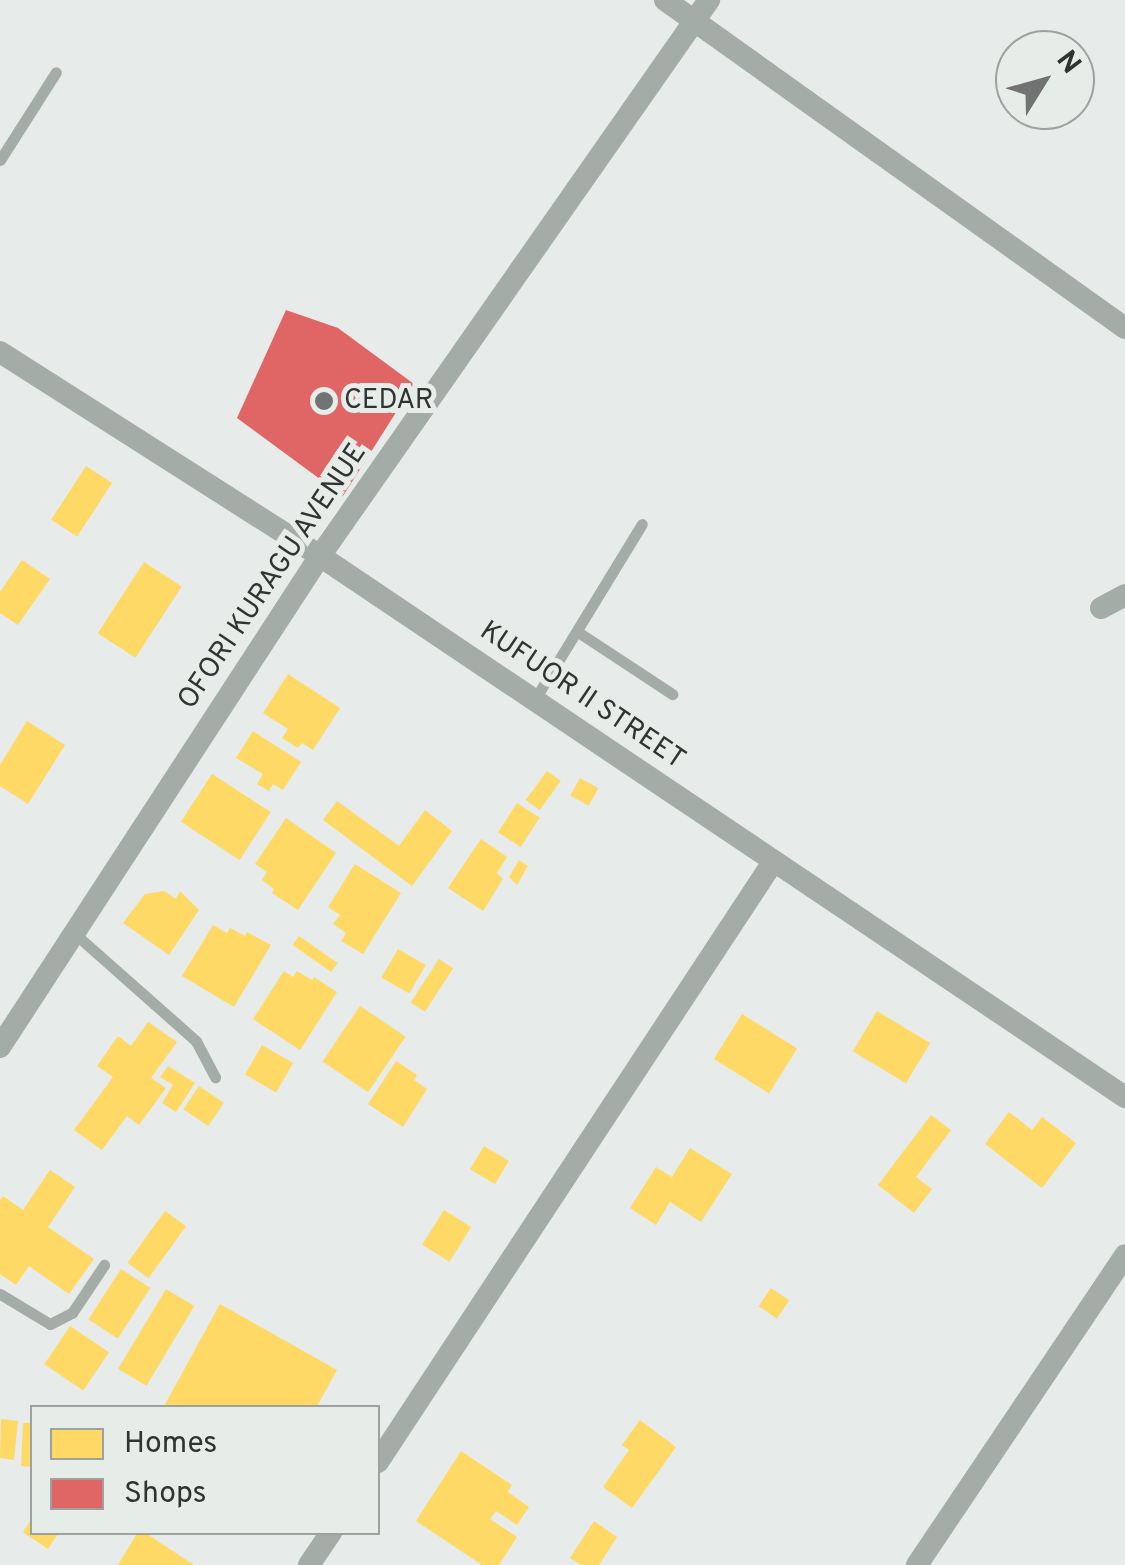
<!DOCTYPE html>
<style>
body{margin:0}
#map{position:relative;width:1125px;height:1565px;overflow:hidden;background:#e7ebe9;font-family:Overpass,sans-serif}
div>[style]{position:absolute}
.homes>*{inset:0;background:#ffd966;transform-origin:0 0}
.shops>*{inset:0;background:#e06666}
.lane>*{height:11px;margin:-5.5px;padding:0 5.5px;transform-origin:5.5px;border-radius:5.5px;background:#a4aca8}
.street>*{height:22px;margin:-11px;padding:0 11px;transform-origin:11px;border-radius:11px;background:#a4aca8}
.dots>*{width:28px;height:28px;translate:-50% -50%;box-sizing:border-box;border:5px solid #e6ece8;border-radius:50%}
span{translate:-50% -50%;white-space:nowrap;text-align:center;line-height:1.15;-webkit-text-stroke:10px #e6ece8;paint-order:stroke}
.poi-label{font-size:28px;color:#313332}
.left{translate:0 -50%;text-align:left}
.street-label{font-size:28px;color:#313332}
.legend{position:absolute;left:30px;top:1405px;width:350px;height:130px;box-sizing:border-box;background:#e6ece8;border:2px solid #9ea29f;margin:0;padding:12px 18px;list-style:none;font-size:30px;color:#313332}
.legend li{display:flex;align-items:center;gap:20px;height:50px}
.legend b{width:50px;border:2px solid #9ea29f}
.north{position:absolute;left:995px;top:30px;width:100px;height:100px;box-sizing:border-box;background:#e6ece8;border:2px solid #9ea29f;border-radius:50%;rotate:53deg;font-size:28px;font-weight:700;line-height:40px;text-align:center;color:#313332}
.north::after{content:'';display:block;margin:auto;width:35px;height:45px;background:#717372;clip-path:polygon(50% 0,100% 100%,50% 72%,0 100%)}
</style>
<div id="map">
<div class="homes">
<i style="left:86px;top:466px;width:31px;height:64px;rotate:33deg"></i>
<i style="clip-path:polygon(22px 560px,50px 579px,18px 625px,0 613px,0 592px)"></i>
<i style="left:144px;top:562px;width:45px;height:85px;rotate:33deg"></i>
<i style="clip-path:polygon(288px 674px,340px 708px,313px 750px,302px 743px,298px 748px,282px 738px,288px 729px,263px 713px)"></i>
<i style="clip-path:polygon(27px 721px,65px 745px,28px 804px,0 786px,0 765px)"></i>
<i style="clip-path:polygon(253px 731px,301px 762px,283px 790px,273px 784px,269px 791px,257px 784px,263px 774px,236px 758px)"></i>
<i style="left:547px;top:771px;width:17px;height:36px;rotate:36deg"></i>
<i style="left:212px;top:774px;width:70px;height:57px;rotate:33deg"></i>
<i style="left:580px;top:778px;width:21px;height:20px;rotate:29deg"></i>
<i style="clip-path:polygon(337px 801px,399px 846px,425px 810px,452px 831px,412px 886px,323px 820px)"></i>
<i style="left:517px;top:803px;width:27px;height:35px;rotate:33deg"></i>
<i style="clip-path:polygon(286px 818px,336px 853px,298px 910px,272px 893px,274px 889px,262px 880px,267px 872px,255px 864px)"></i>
<i style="clip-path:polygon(481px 839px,507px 857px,497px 873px,503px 879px,483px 911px,448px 888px)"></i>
<i style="clip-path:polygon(519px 860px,528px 866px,517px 885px,509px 877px)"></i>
<i style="clip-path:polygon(355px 864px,401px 893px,363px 954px,341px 941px,346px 933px,333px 924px,340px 915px,328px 907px)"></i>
<i style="clip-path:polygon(164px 891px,176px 899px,180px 891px,199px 910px,169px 955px,123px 923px,145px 894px)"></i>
<i style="clip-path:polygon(213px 925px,227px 933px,230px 928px,245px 936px,247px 932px,271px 945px,234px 1007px,182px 976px)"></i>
<i style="left:299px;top:936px;width:47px;height:11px;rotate:35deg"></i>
<i style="left:398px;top:949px;width:32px;height:33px;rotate:30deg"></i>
<i style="left:439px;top:959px;width:17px;height:52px;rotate:33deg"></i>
<i style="clip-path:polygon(284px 971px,293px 977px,297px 971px,312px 980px,314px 977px,337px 992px,300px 1050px,253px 1019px)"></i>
<i style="left:360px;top:1006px;width:55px;height:67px;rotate:34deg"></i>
<i style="left:877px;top:1011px;width:62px;height:47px;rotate:31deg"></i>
<i style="left:742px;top:1014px;width:65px;height:53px;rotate:32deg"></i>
<i style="clip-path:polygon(148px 1022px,177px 1042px,151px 1078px,166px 1088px,139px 1125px,127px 1116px,102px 1150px,74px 1130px,113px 1077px,97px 1066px,118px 1036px,131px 1046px)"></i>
<i style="left:262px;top:1045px;width:36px;height:34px;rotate:30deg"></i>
<i style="clip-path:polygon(396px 1061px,417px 1075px,414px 1080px,427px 1089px,403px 1127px,368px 1104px)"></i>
<i style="clip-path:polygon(168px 1066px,195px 1083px,176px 1112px,162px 1103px,173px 1085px,160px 1077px)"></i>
<i style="left:199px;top:1086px;width:30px;height:28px;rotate:34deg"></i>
<i style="clip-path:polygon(1009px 1112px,1032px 1130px,1042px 1117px,1076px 1143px,1042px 1188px,985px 1144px)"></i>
<i style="clip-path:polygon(931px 1115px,951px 1130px,916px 1177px,932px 1189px,914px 1213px,878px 1185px)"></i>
<i style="left:484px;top:1146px;width:29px;height:27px;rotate:31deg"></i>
<i style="clip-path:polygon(690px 1148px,732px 1174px,701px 1222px,670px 1202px,656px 1225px,630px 1208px,656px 1167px,672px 1177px)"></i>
<i style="clip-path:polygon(50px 1170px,75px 1187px,48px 1227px,94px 1259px,69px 1294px,29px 1266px,16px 1285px,0 1274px,0 1200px,3px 1196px,23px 1210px)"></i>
<i style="left:444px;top:1210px;width:32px;height:41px;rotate:32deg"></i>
<i style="left:165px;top:1211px;width:26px;height:64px;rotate:36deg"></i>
<i style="left:121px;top:1269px;width:35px;height:60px;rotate:33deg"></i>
<i style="left:771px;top:1288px;width:22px;height:22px;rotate:34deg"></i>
<i style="left:166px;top:1289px;width:33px;height:93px;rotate:31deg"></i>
<i style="clip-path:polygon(220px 1304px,337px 1370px,316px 1408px,163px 1408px)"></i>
<i style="left:70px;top:1326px;width:47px;height:46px;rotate:34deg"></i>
<i style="clip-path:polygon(1px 1419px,18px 1421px,14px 1460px,0 1458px)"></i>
<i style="clip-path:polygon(640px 1420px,676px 1447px,632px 1508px,603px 1487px,629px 1450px,622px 1445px)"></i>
<i style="clip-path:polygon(23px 1423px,32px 1423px,32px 1467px,21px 1466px)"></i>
<i style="clip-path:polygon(461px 1451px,512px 1485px,508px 1492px,529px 1507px,517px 1525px,496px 1511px,490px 1519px,517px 1537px,499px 1565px,482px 1565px,416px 1521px)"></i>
<i style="clip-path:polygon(32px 1518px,32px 1532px,59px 1532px,48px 1549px,23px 1532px)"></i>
<i style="clip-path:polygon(594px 1521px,617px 1537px,599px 1565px,581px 1565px,570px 1558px)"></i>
<i style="clip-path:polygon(138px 1532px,144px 1532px,194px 1565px,118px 1565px)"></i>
</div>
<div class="shops">
<i style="clip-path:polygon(286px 310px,338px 328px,414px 384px,343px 496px,237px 418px)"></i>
</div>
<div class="lane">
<i style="left:0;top:160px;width:104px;rotate:-57.5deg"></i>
<i style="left:578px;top:632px;width:113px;rotate:33.4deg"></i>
<i style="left:535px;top:699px;width:205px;rotate:-58.6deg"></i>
<i style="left:74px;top:933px;width:163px;rotate:41.5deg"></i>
<i style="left:196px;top:1041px;width:41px;rotate:62.2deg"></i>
<i style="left:0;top:1294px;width:58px;rotate:31deg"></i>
<i style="left:50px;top:1324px;width:25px;rotate:-27deg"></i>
<i style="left:72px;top:1313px;width:58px;rotate:-56.3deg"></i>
</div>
<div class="street">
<i style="left:665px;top:0;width:565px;rotate:35.49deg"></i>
<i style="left:0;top:352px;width:379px;rotate:32.5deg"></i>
<i style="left:320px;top:556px;width:970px;rotate:33.9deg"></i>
<i style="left:1101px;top:608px;width:27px;rotate:-28deg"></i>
<i style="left:0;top:1047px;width:586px;rotate:-56.91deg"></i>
<i style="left:320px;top:556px;width:679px;rotate:-55.02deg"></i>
<i style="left:378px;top:1462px;width:718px;rotate:-56.64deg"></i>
<i style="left:309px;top:1565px;width:40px;rotate:-56deg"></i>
<i style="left:917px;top:1565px;width:373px;rotate:-56.1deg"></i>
</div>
<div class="dots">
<i style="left:324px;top:401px;background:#717372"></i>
</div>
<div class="poi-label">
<span class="left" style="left:344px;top:401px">CEDAR</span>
</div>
<div class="street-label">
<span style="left:273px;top:577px;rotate:-56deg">OFORI KURAGU AVENUE</span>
<span style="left:582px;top:696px;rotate:34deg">KUFUOR II STREET</span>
</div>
<ul class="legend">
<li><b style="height:28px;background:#ffd966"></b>Homes</li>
<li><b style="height:28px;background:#e06666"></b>Shops</li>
</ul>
<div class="north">N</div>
</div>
